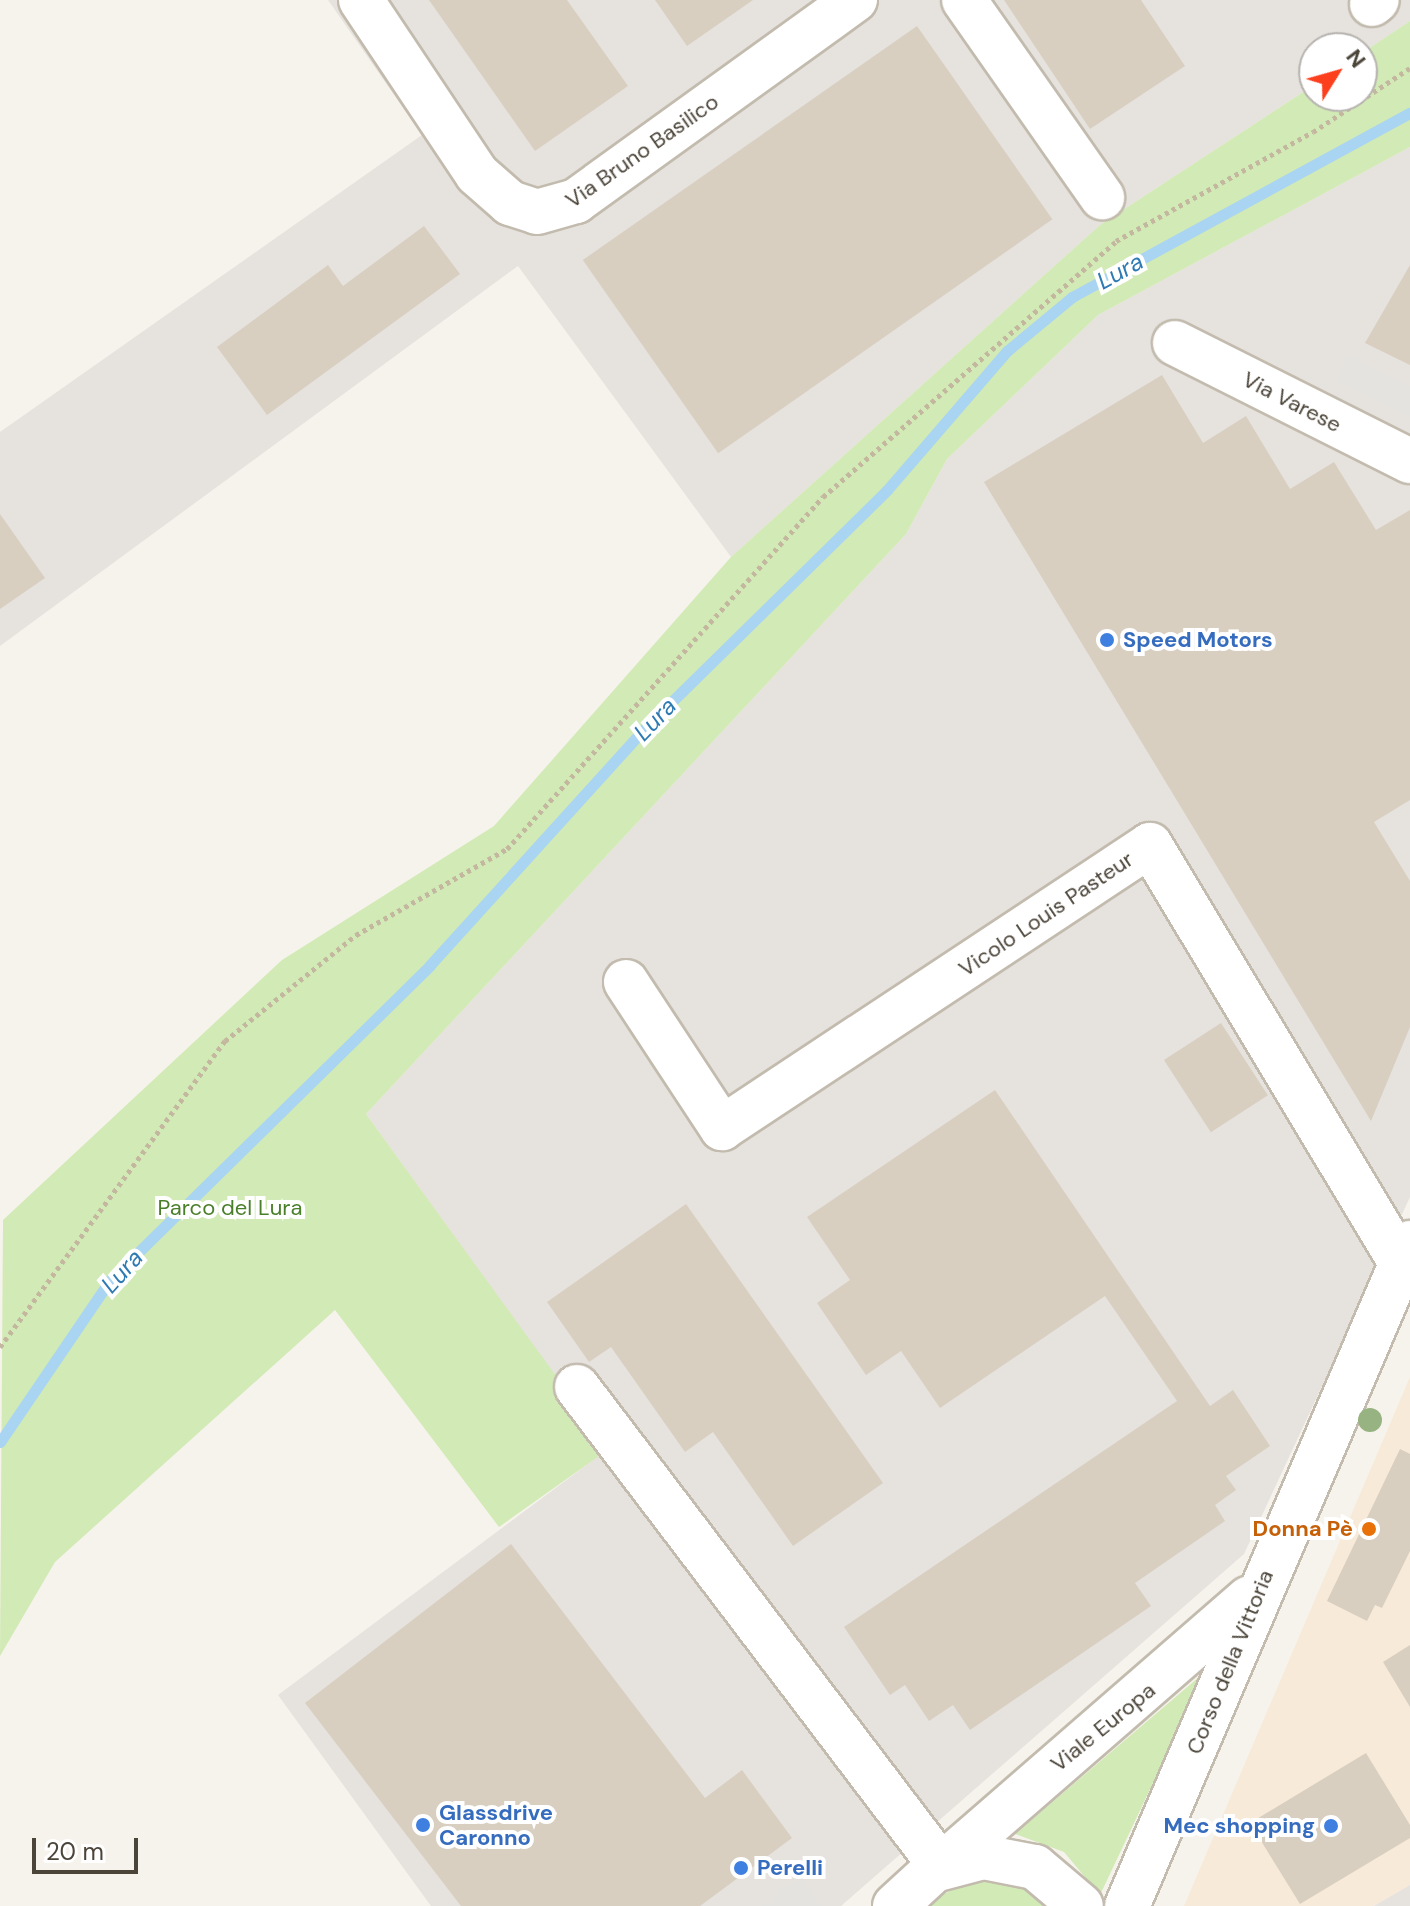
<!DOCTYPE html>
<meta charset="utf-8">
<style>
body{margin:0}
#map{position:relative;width:1410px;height:1906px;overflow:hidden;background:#f6f3ec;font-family:"DM Sans",sans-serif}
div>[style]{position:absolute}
.commercial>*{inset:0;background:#f7ead8}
.industrial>*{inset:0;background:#e6e2dd}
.green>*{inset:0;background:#d2eab5}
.parking>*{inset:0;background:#e5e3e0}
.stream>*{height:11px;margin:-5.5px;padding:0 5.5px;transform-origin:5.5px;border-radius:5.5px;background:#a9d4f2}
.building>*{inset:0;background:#d8cfc1;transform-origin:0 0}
.path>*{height:5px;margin-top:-2.5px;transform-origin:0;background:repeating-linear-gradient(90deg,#c4b79f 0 4px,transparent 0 8px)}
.roads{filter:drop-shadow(2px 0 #c2bbae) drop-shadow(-2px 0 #c2bbae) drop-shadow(0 2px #c2bbae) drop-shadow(0 -2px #c2bbae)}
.minor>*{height:44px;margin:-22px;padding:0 22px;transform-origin:22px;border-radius:22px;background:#fff}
.trees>*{width:24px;height:24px;margin:-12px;border-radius:50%;background:#97b381}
.dots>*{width:22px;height:22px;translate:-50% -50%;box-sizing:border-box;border:4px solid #fff;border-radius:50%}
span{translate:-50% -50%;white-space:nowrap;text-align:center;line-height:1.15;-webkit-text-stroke:8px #fff;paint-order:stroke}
.street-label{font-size:22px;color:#4b4439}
.shop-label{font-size:22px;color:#366cbe;font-weight:700}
.left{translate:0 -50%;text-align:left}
.right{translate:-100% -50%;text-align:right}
.park-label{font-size:22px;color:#4a7f2a}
.food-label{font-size:22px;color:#c56008;font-weight:700}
.water-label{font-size:24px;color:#2e7ab2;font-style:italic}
.north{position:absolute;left:1298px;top:32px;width:80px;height:80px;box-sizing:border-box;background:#fff;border:2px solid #b7b4b0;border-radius:50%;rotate:53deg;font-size:22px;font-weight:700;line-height:32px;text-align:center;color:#4b4439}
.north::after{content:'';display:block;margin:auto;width:28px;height:36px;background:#fc3f1d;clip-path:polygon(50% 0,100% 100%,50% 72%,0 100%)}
.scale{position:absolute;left:32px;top:1838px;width:106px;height:36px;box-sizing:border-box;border:4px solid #4b4439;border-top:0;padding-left:10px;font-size:24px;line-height:28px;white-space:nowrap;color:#4b4439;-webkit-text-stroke:6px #fff;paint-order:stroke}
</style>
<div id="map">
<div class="commercial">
<i style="clip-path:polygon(1410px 1377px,1410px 1885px,1374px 1906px,1184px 1906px)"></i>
</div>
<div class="industrial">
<i style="clip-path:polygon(328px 0,1410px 0,1410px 21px,1362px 53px,1314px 48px,1314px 85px,1100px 225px,731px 557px,518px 266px,0 646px,0 432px,422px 135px)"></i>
<i style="clip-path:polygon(1410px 147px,1410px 1197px,1244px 1554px,841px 1906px,431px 1906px,278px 1695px,608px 1449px,366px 1114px,906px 534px,947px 459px,1098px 315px)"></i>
<i style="clip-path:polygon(1410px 1885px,1410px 1906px,1374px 1906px)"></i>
</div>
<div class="green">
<i style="clip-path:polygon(1410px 21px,1410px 147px,1098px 315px,947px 459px,906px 534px,366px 1114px,609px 1449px,499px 1527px,335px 1310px,55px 1562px,0 1656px,3px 1220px,282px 960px,494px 826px,731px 557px,1100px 225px,1314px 85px,1314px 96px,1362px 96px,1362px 53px)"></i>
<i style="clip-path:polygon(1206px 1671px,1100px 1895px,1064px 1852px,1015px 1834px)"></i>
<i style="clip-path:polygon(1000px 1878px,1028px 1886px,1054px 1906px,923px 1906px,971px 1879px)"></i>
</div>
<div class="parking">
<i style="clip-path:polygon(1347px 355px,1410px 386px,1410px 417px,1335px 379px)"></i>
<i style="clip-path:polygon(800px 1877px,822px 1906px,762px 1906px)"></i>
</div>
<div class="stream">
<i style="left:0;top:1442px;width:196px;rotate:-55.8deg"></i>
<i style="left:110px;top:1280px;width:449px;rotate:-44.5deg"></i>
<i style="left:430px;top:965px;width:323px;rotate:-47.8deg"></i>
<i style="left:647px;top:726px;width:337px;rotate:-44.5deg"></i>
<i style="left:887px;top:490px;width:184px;rotate:-49.2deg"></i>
<i style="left:1007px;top:351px;width:85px;rotate:-39.7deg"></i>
<i style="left:1072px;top:297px;width:385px;rotate:-28.6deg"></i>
</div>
<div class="building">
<i style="clip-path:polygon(429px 0,567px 0,628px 86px,535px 151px)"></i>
<i style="clip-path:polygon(655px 0,753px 0,687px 46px)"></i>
<i style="clip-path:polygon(1004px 0,1141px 0,1185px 66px,1090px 129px)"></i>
<i style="left:917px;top:26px;width:236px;height:408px;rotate:55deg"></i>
<i style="clip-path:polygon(424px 226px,460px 274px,267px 415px,217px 347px,328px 265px,343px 286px)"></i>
<i style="clip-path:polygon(1410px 265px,1410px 365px,1365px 343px)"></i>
<i style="clip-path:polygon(1162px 375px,1203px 443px,1246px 416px,1290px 489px,1334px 462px,1376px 530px,1410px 510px,1410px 800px,1374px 822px,1410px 881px,1410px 1027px,1371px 1121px,984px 482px)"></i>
<i style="clip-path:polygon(0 514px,45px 578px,0 609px)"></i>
<i style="left:1221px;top:1023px;width:86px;height:68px;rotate:57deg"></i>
<i style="clip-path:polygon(995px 1090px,1210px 1406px,1233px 1390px,1270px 1446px,1226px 1476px,1236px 1490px,1215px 1505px,1225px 1521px,1135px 1583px,1151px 1606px,970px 1730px,953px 1705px,929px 1721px,905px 1685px,890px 1695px,844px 1627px,1177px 1401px,1105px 1296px,940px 1408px,901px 1351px,866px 1375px,817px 1303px,850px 1280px,807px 1217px)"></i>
<i style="clip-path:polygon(686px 1204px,883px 1483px,793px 1546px,713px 1432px,685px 1452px,611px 1347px,589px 1362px,547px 1302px)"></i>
<i style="clip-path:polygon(1400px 1449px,1410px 1454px,1410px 1551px,1382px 1608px,1375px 1605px,1367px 1621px,1327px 1601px)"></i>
<i style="clip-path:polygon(511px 1544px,705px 1798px,742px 1770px,792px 1838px,700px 1906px,461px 1906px,305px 1703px)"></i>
<i style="clip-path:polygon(1410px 1645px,1410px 1707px,1383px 1662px)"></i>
<i style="clip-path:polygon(1366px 1753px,1410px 1825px,1410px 1838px,1300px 1904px,1250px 1823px)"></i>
</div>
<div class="path">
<i style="left:0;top:1347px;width:380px;rotate:-53.7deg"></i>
<i style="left:225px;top:1041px;width:169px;rotate:-39deg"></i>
<i style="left:356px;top:935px;width:174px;rotate:-29.7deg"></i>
<i style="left:507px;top:849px;width:473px;rotate:-48.1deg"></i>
<i style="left:823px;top:497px;width:389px;rotate:-41.1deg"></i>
<i style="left:1116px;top:241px;width:225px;rotate:-29deg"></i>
<i style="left:1313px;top:132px;width:116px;rotate:-33.4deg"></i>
</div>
<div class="roads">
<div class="minor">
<i style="left:361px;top:0;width:209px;rotate:56.3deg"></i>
<i style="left:477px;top:174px;width:44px;rotate:41.3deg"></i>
<i style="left:510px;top:203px;width:28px;rotate:18deg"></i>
<i style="left:537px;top:212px;width:41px;rotate:-15.8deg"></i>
<i style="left:576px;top:201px;width:344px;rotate:-35.8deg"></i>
<i style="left:964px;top:0;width:241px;rotate:55deg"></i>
<i style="left:1372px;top:4px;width:6px;rotate:-39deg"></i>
<i style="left:1175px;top:343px;width:263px;rotate:26.7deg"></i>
<i style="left:626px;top:982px;width:175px;rotate:56.7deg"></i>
<i style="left:722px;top:1128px;width:513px;rotate:-33.47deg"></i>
<i style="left:1150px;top:845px;width:487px;rotate:59deg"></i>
<i style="left:577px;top:1387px;width:602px;rotate:52.77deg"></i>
<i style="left:941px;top:1866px;width:408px;rotate:-41deg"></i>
<i style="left:895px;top:1906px;width:53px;rotate:-42.7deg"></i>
<i style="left:934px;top:1870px;width:51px;rotate:-14.9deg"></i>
<i style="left:983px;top:1857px;width:53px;rotate:10.9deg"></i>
<i style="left:1035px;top:1867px;width:60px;rotate:40.3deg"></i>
<i style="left:1127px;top:1906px;width:721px;rotate:-66.88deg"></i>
</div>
</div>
<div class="trees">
<i style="left:1370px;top:1420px"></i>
</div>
<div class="dots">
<i style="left:1107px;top:640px;background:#3f7fe0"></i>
<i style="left:1369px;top:1529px;background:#e8710a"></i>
<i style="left:423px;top:1825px;background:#3f7fe0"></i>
<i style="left:1331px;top:1826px;background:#3f7fe0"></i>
<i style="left:741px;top:1868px;background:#3f7fe0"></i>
</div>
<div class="street-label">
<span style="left:642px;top:151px;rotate:-35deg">Via Bruno Basilico</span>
<span style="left:1292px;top:402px;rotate:27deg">Via Varese</span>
<span style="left:1046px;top:914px;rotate:-34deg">Vicolo Louis Pasteur</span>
<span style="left:1230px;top:1662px;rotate:-68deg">Corso della Vittoria</span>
<span style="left:1103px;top:1727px;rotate:-39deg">Viale Europa</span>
</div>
<div class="shop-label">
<span class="left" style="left:1123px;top:640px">Speed Motors</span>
<span class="left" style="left:439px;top:1825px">Glassdrive<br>Caronno</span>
<span class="right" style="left:1315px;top:1826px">Mec shopping</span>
<span class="left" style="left:757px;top:1868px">Perelli</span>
</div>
<div class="park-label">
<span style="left:230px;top:1208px">Parco del Lura</span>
</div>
<div class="food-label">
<span class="right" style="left:1353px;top:1529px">Donna Pè</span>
</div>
<div class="water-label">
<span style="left:1120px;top:271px;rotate:-29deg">Lura</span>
<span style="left:655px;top:719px;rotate:-46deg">Lura</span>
<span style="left:122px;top:1271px;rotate:-48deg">Lura</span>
</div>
<div class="north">N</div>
<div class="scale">20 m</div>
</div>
